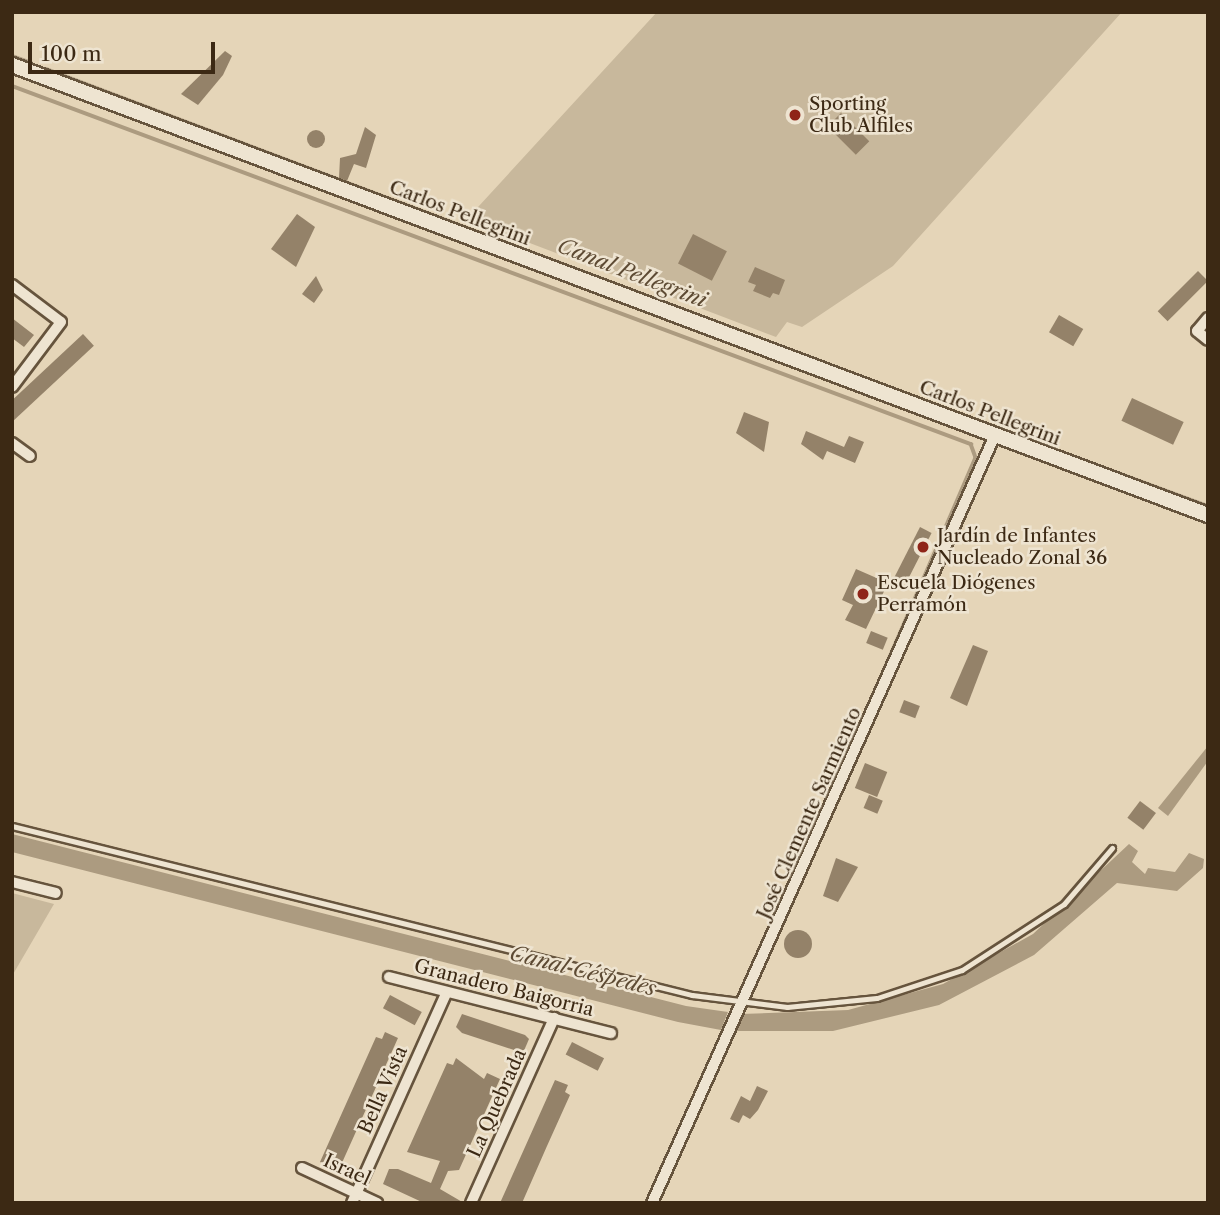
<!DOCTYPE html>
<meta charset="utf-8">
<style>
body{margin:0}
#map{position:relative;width:1220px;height:1215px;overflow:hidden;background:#e5d5b8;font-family:"Libre Caslon Text",serif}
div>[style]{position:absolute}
.green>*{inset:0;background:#c8b89c}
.water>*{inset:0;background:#ac9b80}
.stream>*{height:3.5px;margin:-1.75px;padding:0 1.75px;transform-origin:1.75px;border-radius:1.75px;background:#ac9b80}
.building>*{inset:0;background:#948269;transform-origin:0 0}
.round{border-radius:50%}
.roads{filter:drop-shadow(2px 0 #66543d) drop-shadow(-2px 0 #66543d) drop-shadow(0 2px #66543d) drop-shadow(0 -2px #66543d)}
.service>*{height:5px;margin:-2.5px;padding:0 2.5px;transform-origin:2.5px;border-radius:2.5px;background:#eee4d1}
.minor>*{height:10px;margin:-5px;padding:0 5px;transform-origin:5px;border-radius:5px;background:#eee4d1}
.secondary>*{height:14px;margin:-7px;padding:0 7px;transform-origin:7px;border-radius:7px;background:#eee4d1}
.dots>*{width:19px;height:19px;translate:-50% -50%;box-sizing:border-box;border:4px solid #eee4d1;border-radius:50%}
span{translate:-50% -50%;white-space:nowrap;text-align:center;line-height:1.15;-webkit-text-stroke:5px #eee4d1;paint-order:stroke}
.poi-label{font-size:19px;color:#3c2914}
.left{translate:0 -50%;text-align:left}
.street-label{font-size:19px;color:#3c2914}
.water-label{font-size:21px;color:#5e4b34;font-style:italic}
.frame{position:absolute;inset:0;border:14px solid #3c2914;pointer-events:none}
.scale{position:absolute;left:28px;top:42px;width:187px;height:32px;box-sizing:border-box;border:4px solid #3c2914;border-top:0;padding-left:9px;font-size:21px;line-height:24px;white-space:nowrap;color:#3c2914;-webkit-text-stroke:5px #eee4d1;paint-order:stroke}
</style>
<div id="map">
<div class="green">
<i style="clip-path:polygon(657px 12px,1122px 12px,893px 266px,802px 327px,787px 322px,776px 337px,467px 219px)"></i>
<i style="clip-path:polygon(12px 893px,54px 904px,12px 976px)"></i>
</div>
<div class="water">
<i style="clip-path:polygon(1208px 746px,1208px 761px,1168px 816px,1158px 808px)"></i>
<i style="clip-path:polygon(12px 834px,686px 1006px,728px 1012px,721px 1030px,678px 1022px,12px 852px)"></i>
<i style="clip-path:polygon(1129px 844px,1138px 851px,1132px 862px,1145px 874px,1148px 868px,1175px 872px,1189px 853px,1204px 859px,1203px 868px,1177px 891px,1117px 883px,1034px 955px,939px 1005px,833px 1031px,732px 1031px,741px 1014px,848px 1010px,943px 984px,1033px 934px)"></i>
</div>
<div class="stream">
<i style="left:12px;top:56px;width:20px;rotate:20deg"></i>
<i style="left:46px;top:69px;width:1013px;rotate:20.69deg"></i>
<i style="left:12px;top:86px;width:1024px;rotate:20.47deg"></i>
<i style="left:971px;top:444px;width:15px;rotate:70deg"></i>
<i style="left:976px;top:458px;width:260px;rotate:113.3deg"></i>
<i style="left:1014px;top:435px;width:207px;rotate:20.1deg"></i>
</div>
<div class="building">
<i style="clip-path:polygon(225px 51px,232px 56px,223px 75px,198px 105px,181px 94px)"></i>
<i style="left:841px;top:113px;width:40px;height:19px;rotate:45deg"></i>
<i style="clip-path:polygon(365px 127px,376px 135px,366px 168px,354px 164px,347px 181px,339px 178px,340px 158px,356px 154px)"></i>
<i class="round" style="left:307px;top:130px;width:18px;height:18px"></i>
<i style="clip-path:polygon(297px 214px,315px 227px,296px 267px,271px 249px)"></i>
<i style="left:693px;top:234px;width:38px;height:33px;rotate:27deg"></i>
<i style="clip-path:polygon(755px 267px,785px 280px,779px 295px,773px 293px,770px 298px,753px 291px,756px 285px,748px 282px)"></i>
<i style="left:1198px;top:271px;width:14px;height:57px;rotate:45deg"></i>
<i style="clip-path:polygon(316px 276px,323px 290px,314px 303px,302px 294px)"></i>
<i style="left:1059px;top:315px;width:28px;height:20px;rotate:30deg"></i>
<i style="clip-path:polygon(12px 318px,34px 335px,24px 347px,12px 338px)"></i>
<i style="left:83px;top:334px;width:16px;height:116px;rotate:47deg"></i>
<i style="left:1132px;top:398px;width:57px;height:25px;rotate:25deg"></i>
<i style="clip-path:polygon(744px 412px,769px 422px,764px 452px,736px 433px)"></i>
<i style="clip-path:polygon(806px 431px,844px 447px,849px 436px,864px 442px,855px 463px,827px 451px,823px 460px,801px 444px)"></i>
<i style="left:920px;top:527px;width:13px;height:57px;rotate:27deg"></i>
<i style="clip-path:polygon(856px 569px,888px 583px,866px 629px,845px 620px,853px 605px,842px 600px)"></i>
<i style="left:871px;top:631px;width:18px;height:13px;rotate:22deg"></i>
<i style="clip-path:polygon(973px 645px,988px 651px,967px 706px,950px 698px)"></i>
<i style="left:904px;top:700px;width:17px;height:13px;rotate:21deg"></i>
<i style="left:865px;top:763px;width:24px;height:27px;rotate:22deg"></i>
<i style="left:869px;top:795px;width:15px;height:14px;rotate:23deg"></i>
<i style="left:1140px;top:801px;width:20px;height:21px;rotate:37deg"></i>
<i style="clip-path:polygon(836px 858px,858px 867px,838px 902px,823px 896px)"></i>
<i class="round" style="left:784px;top:930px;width:28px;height:28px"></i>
<i style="left:390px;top:995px;width:36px;height:15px;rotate:28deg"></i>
<i style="clip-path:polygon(462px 1014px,525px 1035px,529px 1039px,523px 1053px,462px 1033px,456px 1027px)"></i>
<i style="clip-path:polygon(385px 1032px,398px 1038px,341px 1165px,333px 1168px,320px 1162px,376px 1037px,382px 1039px)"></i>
<i style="left:572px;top:1042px;width:36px;height:14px;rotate:27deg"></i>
<i style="clip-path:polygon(456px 1058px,484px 1079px,487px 1073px,500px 1079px,459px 1170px,448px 1171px,440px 1189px,464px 1203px,424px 1203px,383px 1184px,389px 1169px,398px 1169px,431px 1183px,440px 1161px,407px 1152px,447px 1063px,453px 1065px)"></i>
<i style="clip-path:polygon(555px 1080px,568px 1085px,565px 1092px,570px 1095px,547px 1146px,522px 1203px,500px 1203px)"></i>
<i style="clip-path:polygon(757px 1086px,768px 1091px,758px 1110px,750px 1119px,743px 1115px,739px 1123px,730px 1119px,741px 1096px,750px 1101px)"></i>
</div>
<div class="roads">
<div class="service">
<i style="left:12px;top:826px;width:701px;rotate:13.96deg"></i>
<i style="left:692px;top:995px;width:96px;rotate:7.2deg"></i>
<i style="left:787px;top:1007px;width:90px;rotate:-5.7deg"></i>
<i style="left:877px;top:998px;width:89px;rotate:-18.2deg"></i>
<i style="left:962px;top:970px;width:121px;rotate:-32.9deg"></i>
<i style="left:1064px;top:904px;width:74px;rotate:-49.4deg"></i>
</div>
<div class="minor">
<i style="left:12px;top:285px;width:61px;rotate:37.1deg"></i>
<i style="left:61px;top:322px;width:81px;rotate:127deg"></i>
<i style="left:1208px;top:318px;width:17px;rotate:130deg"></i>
<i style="left:1197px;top:331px;width:14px;rotate:39deg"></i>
<i style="left:12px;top:443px;width:22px;rotate:36deg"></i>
<i style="left:12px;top:882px;width:45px;rotate:14deg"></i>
<i style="left:389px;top:977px;width:229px;rotate:14.2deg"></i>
<i style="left:302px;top:1168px;width:83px;rotate:25deg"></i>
<i style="left:352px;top:1203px;width:231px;rotate:-65.8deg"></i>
<i style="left:471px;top:1203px;width:203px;rotate:-65.8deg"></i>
<i style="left:652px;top:1203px;width:841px;rotate:-65.93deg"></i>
</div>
<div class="secondary">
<i style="left:12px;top:65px;width:1278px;rotate:20.62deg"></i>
</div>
</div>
<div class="dots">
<i style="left:795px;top:115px;background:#8f2418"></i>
<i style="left:923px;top:547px;background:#8f2418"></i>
<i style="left:863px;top:594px;background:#8f2418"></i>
</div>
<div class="poi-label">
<span class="left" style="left:809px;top:115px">Sporting<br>Club Alfiles</span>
<span class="left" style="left:937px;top:547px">Jardín de Infantes<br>Nucleado Zonal 36</span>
<span class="left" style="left:877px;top:594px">Escuela Diógenes<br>Perramón</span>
</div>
<div class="street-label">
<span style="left:460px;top:213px;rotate:21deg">Carlos Pellegrini</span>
<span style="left:990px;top:413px;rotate:21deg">Carlos Pellegrini</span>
<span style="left:809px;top:813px;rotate:-66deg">José Clemente Sarmiento</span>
<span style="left:504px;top:988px;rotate:14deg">Granadero Baigorria</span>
<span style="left:383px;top:1090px;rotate:-66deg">Bella Vista</span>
<span style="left:497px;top:1103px;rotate:-66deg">La Quebrada</span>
<span style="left:347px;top:1170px;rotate:25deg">Israel</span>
</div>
<div class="water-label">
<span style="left:632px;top:273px;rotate:21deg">Canal Pellegrini</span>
<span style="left:583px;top:971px;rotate:14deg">Canal Céspedes</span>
</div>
<div class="frame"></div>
<div class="scale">100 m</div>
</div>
